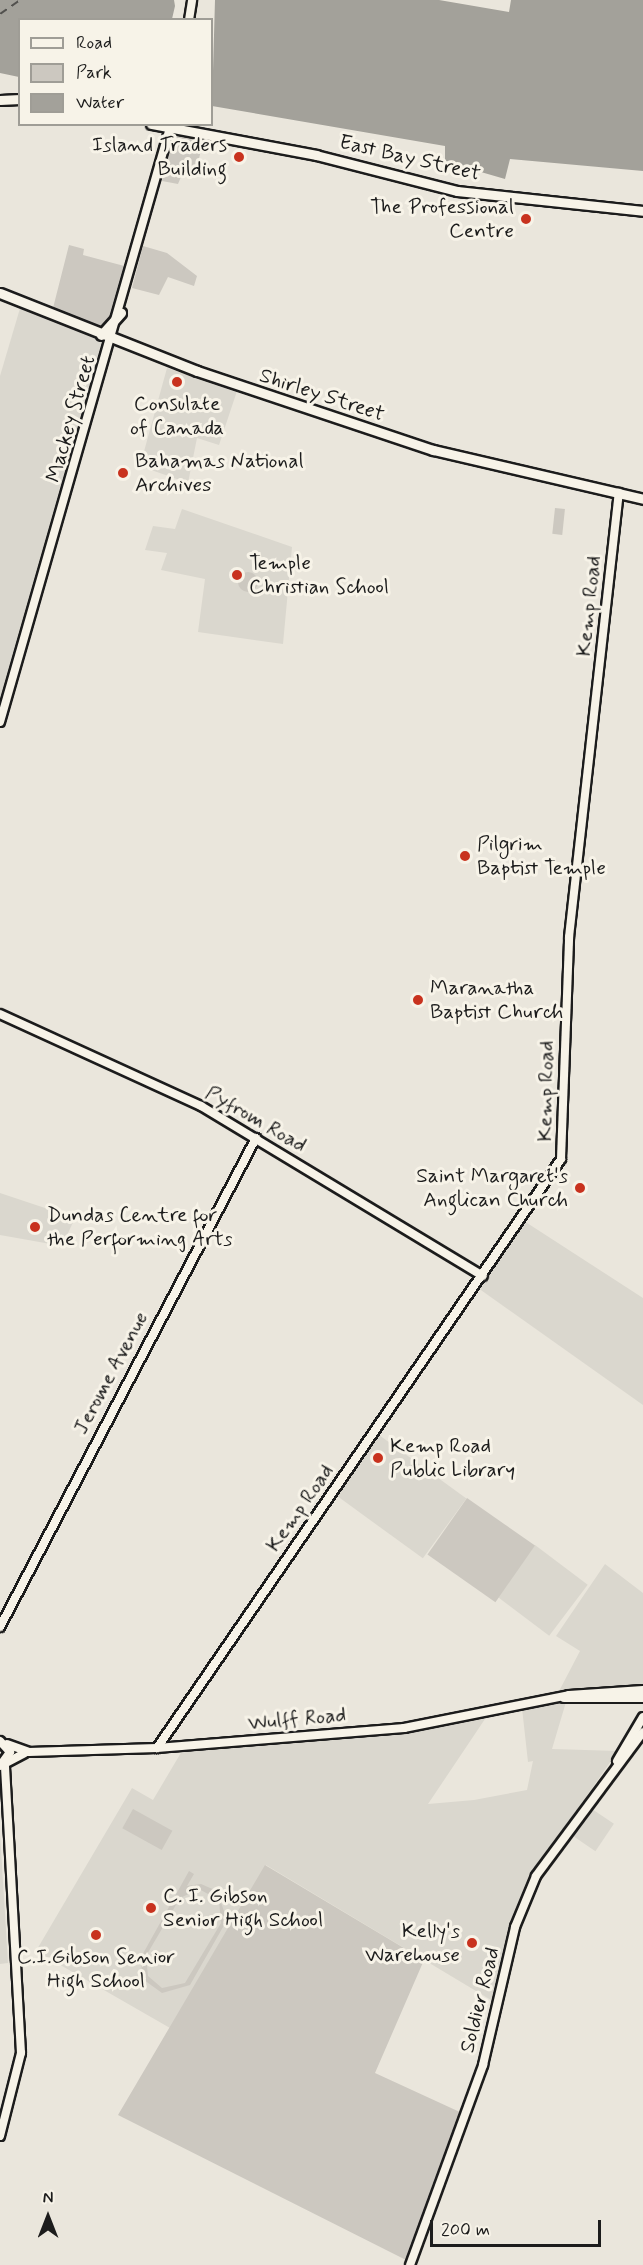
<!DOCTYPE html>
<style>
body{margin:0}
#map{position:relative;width:643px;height:2265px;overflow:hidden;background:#eae6dc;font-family:Mynerve,sans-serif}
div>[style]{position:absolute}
.built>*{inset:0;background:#dad7ce;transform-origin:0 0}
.green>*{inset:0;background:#ccc8c0;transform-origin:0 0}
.round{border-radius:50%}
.water>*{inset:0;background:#a3a19a}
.ferry>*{height:1.5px;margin-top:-0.75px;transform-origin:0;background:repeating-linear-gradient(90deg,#52514e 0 8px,transparent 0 14px)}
.roads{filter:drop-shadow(2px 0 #1c1c1c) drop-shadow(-2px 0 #1c1c1c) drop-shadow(0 2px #1c1c1c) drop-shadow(0 -2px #1c1c1c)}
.secondary>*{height:8px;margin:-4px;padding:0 4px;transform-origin:4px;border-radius:4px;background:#f7f3e8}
.primary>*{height:8px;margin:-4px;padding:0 4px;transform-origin:4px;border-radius:4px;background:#f7f3e8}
.highway>*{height:9px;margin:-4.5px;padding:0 4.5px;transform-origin:4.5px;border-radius:4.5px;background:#f7f3e8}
.dots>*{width:16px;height:16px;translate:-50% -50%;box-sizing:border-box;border:3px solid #f7f3e8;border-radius:50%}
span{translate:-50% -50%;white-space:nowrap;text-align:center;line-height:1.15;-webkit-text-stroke:6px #f7f3e8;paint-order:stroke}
.poi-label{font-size:21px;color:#1c1c1c}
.right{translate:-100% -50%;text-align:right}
.left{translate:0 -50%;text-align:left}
.street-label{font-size:21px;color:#1c1c1c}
.legend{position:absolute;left:18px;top:18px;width:195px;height:108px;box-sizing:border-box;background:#f7f3e8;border:2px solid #9f9d96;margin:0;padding:8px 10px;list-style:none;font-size:18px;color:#1c1c1c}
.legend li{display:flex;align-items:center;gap:12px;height:30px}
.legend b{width:30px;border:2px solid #9f9d96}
.north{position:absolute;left:18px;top:2187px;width:60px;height:60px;-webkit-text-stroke:4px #f7f3e8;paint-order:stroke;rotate:0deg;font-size:16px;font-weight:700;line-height:24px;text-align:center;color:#1c1c1c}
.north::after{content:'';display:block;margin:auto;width:21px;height:27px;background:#1c1c1c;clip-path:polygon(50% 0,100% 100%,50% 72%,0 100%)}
.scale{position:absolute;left:430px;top:2220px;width:171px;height:27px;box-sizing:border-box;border:3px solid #1c1c1c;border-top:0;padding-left:8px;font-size:18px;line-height:21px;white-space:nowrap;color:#1c1c1c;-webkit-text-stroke:4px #f7f3e8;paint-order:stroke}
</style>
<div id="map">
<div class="built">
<i style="clip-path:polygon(21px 305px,107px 343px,0 706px,0 376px)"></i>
<i style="clip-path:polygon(167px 368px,237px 391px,219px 445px,197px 438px,188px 483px,140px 466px)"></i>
<i style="clip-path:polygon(182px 509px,292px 547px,283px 644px,198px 632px,205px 579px,161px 570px,167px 553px,145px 550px,153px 526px,175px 529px)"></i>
<i style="clip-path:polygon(0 1193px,75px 1218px,62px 1246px,0 1235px)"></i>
<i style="clip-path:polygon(524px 1221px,643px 1298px,643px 1405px,478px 1288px)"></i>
<i style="left:379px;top:1435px;width:108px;height:74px;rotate:36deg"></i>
<i style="left:535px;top:1545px;width:66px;height:64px;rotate:37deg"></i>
<i style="clip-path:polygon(605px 1564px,643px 1593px,643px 1685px,557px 1695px,580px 1651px,556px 1636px)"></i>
<i style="clip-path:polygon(566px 1702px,552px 1749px,618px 1751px,534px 1871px,512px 1930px,496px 2003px,266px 1865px,170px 2028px,36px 1951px,132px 1788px,153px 1800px,182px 1751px,485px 1719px,428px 1804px,474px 1800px,527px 1790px,533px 1761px,528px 1762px,522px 1708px)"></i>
<i style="left:589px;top:1807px;width:30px;height:33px;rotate:34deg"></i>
<i style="clip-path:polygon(0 1833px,8px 1963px,0 1964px)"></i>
</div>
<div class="green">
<i style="clip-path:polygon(174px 133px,204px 139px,195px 174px,183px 172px,178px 184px,162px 181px)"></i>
<i style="clip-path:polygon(69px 245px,84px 249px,83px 255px,128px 267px,110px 325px,99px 332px,52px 312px)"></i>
<i style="clip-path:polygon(143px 246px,167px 253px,197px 276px,194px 286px,168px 277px,159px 295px,132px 288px)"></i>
<i style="left:555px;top:508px;width:10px;height:26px;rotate:6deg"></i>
<i class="round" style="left:238px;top:572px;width:20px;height:20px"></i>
<i style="left:467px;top:1498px;width:83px;height:69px;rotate:35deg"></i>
<i style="left:133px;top:1809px;width:45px;height:22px;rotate:29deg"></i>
<i style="clip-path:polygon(265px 1865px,424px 1960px,375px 2073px,462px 2113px,408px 2261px,118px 2115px)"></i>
<i style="clip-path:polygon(evenodd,189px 1871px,194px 1874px,187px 1886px,201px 1884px,217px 1891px,227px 1920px,190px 1985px,162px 1993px,144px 1980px,140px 1959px,189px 1871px,199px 1889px,219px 1900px,221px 1923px,185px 1983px,162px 1988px,148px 1976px,146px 1956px,180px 1898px,199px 1889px)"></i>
</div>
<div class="water">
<i style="clip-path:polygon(0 0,174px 0,175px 6px,172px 19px,20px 20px,19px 77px,0 73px)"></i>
<i style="clip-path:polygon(215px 0,439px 0,509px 12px,511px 0,643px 0,643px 171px,510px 159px,505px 179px,474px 170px,471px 174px,445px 171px,445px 146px,212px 106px)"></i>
</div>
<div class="ferry">
<i style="left:0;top:14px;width:24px;rotate:-35deg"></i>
</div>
<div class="roads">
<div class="secondary">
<i style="left:189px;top:20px;width:20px;rotate:-81deg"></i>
<i style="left:0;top:722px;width:622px;rotate:-74.04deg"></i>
<i style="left:0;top:1014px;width:221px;rotate:24.6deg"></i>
<i style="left:201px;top:1106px;width:329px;rotate:31.1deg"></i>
<i style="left:0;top:1627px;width:552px;rotate:-62.37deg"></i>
<i style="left:564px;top:1698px;width:79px"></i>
<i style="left:7px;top:1744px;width:23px;rotate:20deg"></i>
<i style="left:29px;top:1752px;width:128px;rotate:-1.8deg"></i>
<i style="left:157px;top:1748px;width:248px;rotate:-4.6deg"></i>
<i style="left:404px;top:1728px;width:168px;rotate:-11.3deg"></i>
<i style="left:569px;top:1695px;width:74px;rotate:-3.9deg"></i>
<i style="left:157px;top:1748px;width:714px;rotate:-55.55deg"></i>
<i style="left:561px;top:1159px;width:222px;rotate:-87.9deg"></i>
<i style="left:569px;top:937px;width:447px;rotate:-83.6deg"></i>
<i style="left:617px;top:1761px;width:51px;rotate:-59.4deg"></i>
<i style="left:6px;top:1763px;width:21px;rotate:-28deg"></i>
<i style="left:410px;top:2265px;width:213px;rotate:-69.9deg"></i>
<i style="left:483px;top:2065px;width:142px;rotate:-76.9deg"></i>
<i style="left:515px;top:1927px;width:55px;rotate:-67.6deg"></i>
<i style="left:536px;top:1876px;width:179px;rotate:-53.4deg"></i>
</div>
<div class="primary">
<i style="left:0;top:1741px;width:15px;rotate:48deg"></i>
<i style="left:10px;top:1752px;width:17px;rotate:126deg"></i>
<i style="left:0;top:2136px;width:86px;rotate:-75.8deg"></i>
<i style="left:21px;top:2053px;width:289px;rotate:-93.2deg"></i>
</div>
<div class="highway">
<i style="left:0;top:100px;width:20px;rotate:-3deg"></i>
<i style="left:151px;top:124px;width:168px;rotate:10.6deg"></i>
<i style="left:316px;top:155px;width:146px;rotate:14.3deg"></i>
<i style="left:457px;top:191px;width:187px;rotate:6.1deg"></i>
<i style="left:0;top:293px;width:212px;rotate:21.6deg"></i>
<i style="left:197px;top:371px;width:249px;rotate:18.5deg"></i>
<i style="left:433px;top:450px;width:216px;rotate:13.1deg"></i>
<i style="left:101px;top:335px;width:30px;rotate:-48deg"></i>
</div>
</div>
<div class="dots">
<i style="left:239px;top:157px;background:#c8321e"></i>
<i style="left:526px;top:219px;background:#c8321e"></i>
<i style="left:177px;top:382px;background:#c8321e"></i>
<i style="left:123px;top:473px;background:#c8321e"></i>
<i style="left:237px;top:575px;background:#c8321e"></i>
<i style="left:465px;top:856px;background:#c8321e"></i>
<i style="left:418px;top:1000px;background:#c8321e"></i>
<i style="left:580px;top:1188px;background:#c8321e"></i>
<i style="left:35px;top:1227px;background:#c8321e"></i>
<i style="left:378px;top:1458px;background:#c8321e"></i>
<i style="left:151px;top:1908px;background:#c8321e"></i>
<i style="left:96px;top:1935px;background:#c8321e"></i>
<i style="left:472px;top:1943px;background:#c8321e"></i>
</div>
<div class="poi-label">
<span class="right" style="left:227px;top:157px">Island Traders<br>Building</span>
<span class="right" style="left:514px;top:219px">The Professional<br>Centre</span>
<span style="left:177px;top:416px">Consulate<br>of Canada</span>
<span class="left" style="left:135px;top:473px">Bahamas National<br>Archives</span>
<span class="left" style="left:249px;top:575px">Temple<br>Christian School</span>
<span class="left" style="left:477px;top:856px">Pilgrim<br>Baptist Temple</span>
<span class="left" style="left:430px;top:1000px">Maranatha<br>Baptist Church</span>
<span class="right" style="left:568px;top:1188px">Saint Margaret's<br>Anglican Church</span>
<span class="left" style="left:47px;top:1227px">Dundas Centre for<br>the Performing Arts</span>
<span class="left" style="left:390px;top:1458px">Kemp Road<br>Public Library</span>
<span class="left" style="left:163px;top:1908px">C. I. Gibson<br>Senior High School</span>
<span class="right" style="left:460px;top:1943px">Kelly's<br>Warehouse</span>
<span style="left:96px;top:1969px">C.I.Gibson Senior<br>High School</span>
</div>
<div class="street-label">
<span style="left:410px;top:158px;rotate:13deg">East Bay Street</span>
<span style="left:322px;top:395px;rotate:18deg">Shirley Street</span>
<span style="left:71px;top:419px;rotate:-74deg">Mackey Street</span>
<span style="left:589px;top:606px;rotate:-84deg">Kemp Road</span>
<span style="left:546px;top:1091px;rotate:-89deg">Kemp Road</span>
<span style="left:256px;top:1119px;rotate:30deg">Pyfrom Road</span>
<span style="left:111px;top:1373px;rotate:-62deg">Jerome Avenue</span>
<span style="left:300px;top:1508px;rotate:-55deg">Kemp Road</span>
<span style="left:297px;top:1719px;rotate:-5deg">Wulff Road</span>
<span style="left:480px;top:2000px;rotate:-76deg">Soldier Road</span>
</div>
<ul class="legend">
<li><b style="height:8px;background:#f7f3e8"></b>Road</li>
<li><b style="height:16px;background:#ccc8c0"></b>Park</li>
<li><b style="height:16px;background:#a3a19a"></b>Water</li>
</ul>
<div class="north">N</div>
<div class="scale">200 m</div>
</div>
